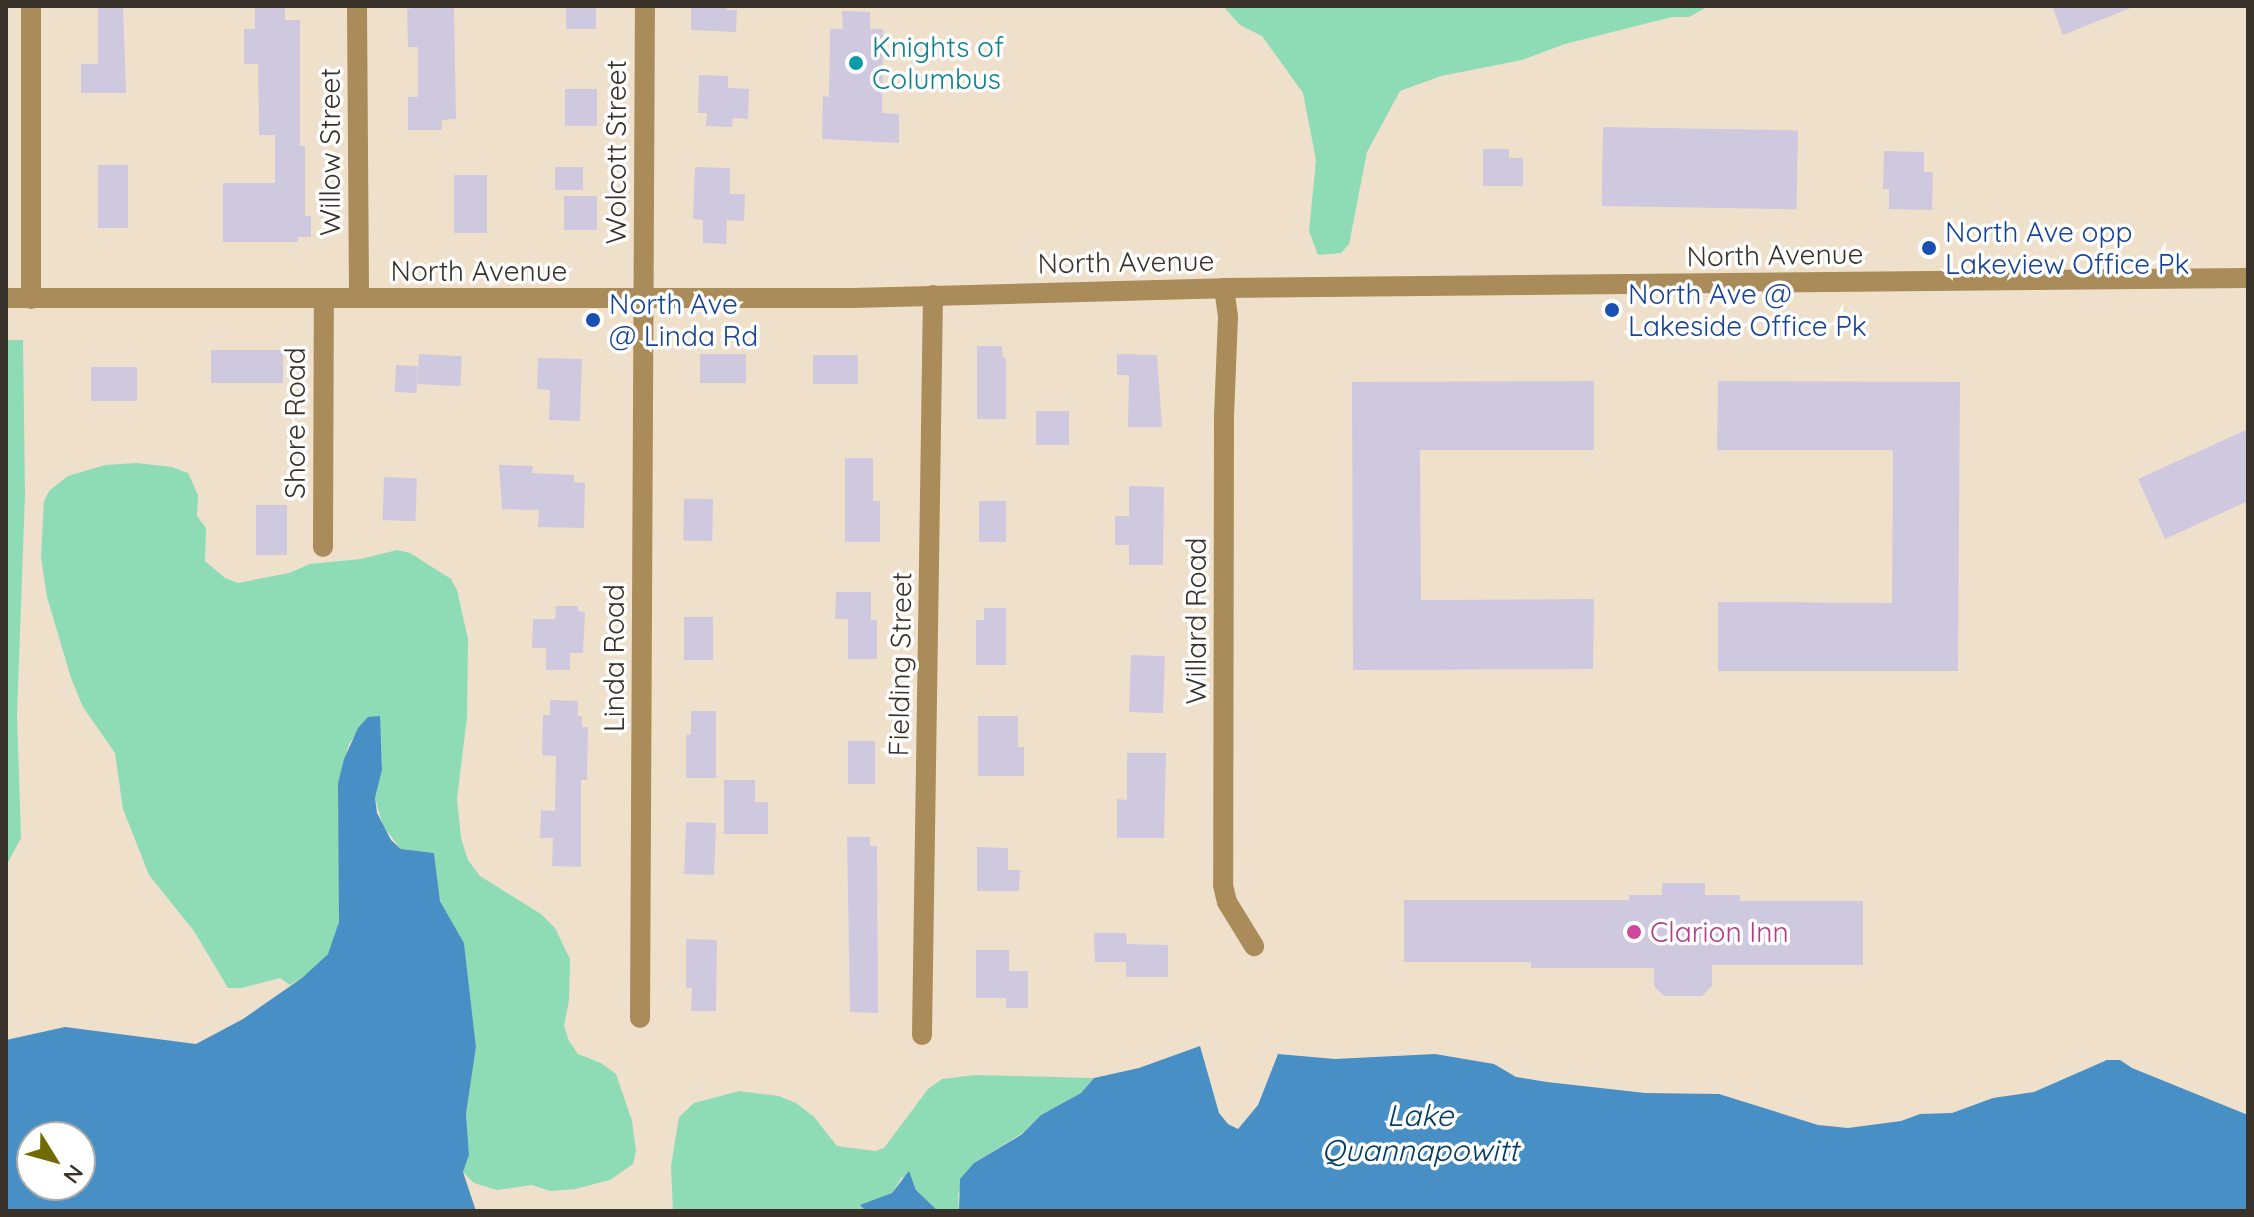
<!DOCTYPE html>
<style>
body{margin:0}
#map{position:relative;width:2254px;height:1217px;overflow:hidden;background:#efe0cb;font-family:Quicksand,sans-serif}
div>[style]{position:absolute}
.green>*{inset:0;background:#8ddcb5}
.water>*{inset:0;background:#478fc4}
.building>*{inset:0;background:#cfc9e0;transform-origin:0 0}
.minor>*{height:20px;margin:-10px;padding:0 10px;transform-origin:10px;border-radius:10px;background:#aa8b5a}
.dots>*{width:22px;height:22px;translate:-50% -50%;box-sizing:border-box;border:4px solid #fff;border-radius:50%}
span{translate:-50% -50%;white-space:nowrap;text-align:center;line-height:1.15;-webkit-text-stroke:7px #fff;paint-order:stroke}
.culture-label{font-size:28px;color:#0d838f}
.left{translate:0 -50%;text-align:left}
.street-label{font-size:28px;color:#38322a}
.transit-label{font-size:28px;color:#164399}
.hotel-label{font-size:28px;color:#b23c85}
.water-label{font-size:30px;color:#043e62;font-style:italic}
.frame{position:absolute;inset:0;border:8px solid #38322a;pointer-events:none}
.north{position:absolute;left:16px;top:1121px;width:80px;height:80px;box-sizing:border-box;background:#fff;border:2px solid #afadaa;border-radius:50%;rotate:127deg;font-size:22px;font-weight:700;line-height:32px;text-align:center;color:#38322a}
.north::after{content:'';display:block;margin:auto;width:28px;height:36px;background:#706a05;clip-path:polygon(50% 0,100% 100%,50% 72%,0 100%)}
</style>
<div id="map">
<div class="green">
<i style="clip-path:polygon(1223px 6px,1709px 6px,1689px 17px,1672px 17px,1565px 44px,1522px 60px,1441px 76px,1400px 91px,1367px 152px,1349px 244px,1341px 253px,1318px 255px,1309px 231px,1316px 160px,1303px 93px,1262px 36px,1240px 25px)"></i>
<i style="clip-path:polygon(6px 340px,23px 340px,25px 494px,17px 715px,21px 838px,6px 866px)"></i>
<i style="clip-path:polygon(136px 463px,172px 467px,188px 473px,198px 495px,197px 516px,206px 528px,205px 561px,225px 578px,238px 583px,289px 573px,310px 564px,361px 559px,397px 550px,410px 553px,451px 579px,457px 590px,468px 639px,467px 717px,457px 799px,461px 838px,468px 860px,480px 876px,541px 914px,555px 928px,570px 959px,569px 1000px,564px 1026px,569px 1041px,578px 1054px,601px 1063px,616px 1074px,632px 1121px,636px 1151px,633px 1164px,610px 1180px,575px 1189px,550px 1191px,532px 1185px,497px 1190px,474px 1183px,463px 1172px,469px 1155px,466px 1114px,476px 1047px,464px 943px,440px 901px,434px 853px,401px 849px,383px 826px,375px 798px,382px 770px,381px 742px,379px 731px,368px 717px,349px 744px,338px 783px,341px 906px,336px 941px,328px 954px,302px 978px,290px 985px,280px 978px,242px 988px,228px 988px,194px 931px,149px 875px,123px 809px,115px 753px,83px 707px,71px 678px,47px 597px,41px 557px,44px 501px,49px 491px,68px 476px,105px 465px)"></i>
<i style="clip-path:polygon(975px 1075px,1094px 1078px,1081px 1093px,1041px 1115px,1021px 1134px,974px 1163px,958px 1194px,959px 1211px,938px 1211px,916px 1190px,914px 1183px,902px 1177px,892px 1193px,861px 1205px,893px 1211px,673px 1211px,671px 1166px,679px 1117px,694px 1103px,739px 1091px,779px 1096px,796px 1103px,814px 1117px,837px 1146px,875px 1151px,884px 1148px,928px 1089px,942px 1079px)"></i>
</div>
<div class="water">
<i style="clip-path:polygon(evenodd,380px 716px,382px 770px,375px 798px,377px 813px,391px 840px,401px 849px,434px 853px,440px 901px,464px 943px,476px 1047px,466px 1114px,469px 1155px,463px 1172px,476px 1211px,6px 1211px,6px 1040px,65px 1027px,196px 1044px,243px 1019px,302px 978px,328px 954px,339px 922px,338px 783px,344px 759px,358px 728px,368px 717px,380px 716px,32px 1137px,80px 1137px,80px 1185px,32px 1185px,32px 1137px)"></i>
<i style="clip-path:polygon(1200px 1046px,1219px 1113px,1228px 1124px,1238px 1129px,1258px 1105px,1278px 1054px,1335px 1059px,1435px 1054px,1494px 1064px,1516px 1077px,1547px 1082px,1645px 1093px,1719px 1094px,1818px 1125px,1848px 1128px,1901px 1121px,1920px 1114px,1952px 1113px,1993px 1098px,2034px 1092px,2107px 1060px,2120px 1060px,2132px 1068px,2248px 1115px,2248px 1211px,959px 1211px,960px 1179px,974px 1163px,1021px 1135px,1041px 1115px,1081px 1093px,1094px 1078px,1139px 1068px)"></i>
<i style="clip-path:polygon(909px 1171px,916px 1190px,938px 1211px,866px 1211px,860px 1205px,892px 1193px)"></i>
</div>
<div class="building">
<i style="clip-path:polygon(98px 6px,123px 6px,126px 93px,81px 93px,81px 64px,98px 64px)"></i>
<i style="clip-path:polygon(255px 6px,285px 6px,285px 20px,300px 20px,300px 146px,305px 146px,305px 216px,311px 216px,311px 237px,298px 237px,298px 242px,223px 242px,223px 183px,275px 183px,275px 135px,259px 135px,258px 64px,244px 64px,244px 29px,255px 29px)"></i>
<i style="clip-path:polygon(422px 6px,454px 6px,456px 119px,442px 120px,442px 130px,408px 130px,408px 97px,418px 97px,418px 47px,408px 47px,407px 9px)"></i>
<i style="left:566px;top:6px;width:30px;height:23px"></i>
<i style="clip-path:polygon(691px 6px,727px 6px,727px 10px,737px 10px,736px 32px,691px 30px)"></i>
<i style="clip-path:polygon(2052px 6px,2133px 6px,2133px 7px,2063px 35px)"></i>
<i style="clip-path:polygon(842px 11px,870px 12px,870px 29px,883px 29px,882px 113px,899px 114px,899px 143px,822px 139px,823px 96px,829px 97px,830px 29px,843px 29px)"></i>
<i style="clip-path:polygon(699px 75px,728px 76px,728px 88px,749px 89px,748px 119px,733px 118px,732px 127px,706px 126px,707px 113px,698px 113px)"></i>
<i style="left:565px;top:89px;width:32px;height:37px"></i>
<i style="left:1603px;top:127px;width:195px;height:79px;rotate:1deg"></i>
<i style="clip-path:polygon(1483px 149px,1509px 149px,1509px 158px,1523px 158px,1523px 186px,1483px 186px)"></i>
<i style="clip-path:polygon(1884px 151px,1924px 152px,1924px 172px,1933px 172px,1932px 210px,1889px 209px,1889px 189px,1883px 189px)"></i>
<i style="left:98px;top:165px;width:30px;height:63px"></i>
<i style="left:555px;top:167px;width:28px;height:23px"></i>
<i style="clip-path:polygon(695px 167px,730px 168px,730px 194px,745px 194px,744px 221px,727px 220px,726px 244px,703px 243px,703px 220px,693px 219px)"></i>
<i style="left:454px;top:175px;width:33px;height:58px"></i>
<i style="left:564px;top:196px;width:33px;height:34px"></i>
<i style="clip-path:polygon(977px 346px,1002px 346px,1003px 358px,1006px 358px,1006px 419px,977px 419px)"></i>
<i style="left:211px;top:350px;width:72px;height:33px"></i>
<i style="left:419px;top:354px;width:43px;height:30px;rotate:3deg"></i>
<i style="left:700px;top:354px;width:46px;height:29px"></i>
<i style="clip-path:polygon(1117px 354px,1157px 355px,1162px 427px,1128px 427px,1129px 375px,1117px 375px)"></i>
<i style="left:813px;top:355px;width:45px;height:29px"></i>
<i style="clip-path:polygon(538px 358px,582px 359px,580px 421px,549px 420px,550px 390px,537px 389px)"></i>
<i style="left:396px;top:365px;width:22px;height:27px;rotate:3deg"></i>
<i style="left:137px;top:367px;width:34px;height:46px;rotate:90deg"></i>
<i style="clip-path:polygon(1594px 381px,1594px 450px,1420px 450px,1421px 600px,1594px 599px,1593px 669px,1353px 670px,1352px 382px)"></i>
<i style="clip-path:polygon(1718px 381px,1960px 382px,1958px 671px,1718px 671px,1718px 602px,1892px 603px,1893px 450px,1717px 450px)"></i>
<i style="left:1036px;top:411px;width:33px;height:34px"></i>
<i style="clip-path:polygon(2248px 429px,2248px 501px,2165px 539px,2138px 479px)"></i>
<i style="clip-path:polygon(845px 458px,873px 458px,873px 501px,880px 501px,880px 542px,845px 542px)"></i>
<i style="clip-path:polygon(499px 465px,533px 466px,532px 473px,574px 475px,574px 482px,585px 483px,584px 528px,538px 527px,539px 510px,502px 509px)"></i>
<i style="left:384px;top:477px;width:33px;height:43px;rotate:2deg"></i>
<i style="clip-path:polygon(1129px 486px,1164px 487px,1163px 565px,1129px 565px,1129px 545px,1115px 545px,1115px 516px,1129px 516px)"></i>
<i style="left:713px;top:499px;width:42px;height:29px;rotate:91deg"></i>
<i style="left:979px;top:501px;width:27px;height:41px"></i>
<i style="left:256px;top:505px;width:31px;height:50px"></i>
<i style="clip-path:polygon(836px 592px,871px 592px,871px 620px,877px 620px,877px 659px,848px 659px,848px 619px,835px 619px)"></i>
<i style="clip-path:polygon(556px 606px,578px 606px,578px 611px,585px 612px,583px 653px,570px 653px,570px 670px,546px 670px,546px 648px,532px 648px,533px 619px,555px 619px)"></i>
<i style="clip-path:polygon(984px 608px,1006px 608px,1006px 665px,976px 665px,976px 620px,984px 620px)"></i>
<i style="left:684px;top:617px;width:29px;height:43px"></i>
<i style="left:1131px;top:655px;width:34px;height:57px;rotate:2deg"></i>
<i style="clip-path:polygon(550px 700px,578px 701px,578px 716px,582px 716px,582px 727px,588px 727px,587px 780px,581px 780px,581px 867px,552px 866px,553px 838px,540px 838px,541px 810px,555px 811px,556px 756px,542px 755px,543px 715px,550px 715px)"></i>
<i style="clip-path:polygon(691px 711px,716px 711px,716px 778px,686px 778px,686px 735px,691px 734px)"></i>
<i style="clip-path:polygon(978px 716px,1018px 716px,1018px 747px,1024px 747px,1024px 776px,978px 776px)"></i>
<i style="left:848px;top:741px;width:27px;height:43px"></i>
<i style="clip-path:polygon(1127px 753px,1166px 753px,1164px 838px,1117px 838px,1117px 799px,1127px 800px)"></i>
<i style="clip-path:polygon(724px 780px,755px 780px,755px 802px,768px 802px,768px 834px,724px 834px)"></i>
<i style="left:686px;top:822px;width:30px;height:52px;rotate:2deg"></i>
<i style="clip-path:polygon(847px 837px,870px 837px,870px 846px,877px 846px,878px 1013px,850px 1012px)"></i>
<i style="clip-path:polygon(977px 847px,1008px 848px,1008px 870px,1020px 870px,1019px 891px,977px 891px)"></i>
<i style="clip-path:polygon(1662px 883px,1705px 883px,1705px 895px,1740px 895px,1740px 901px,1863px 901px,1863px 965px,1712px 965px,1712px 986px,1702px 996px,1664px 996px,1654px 986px,1654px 968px,1531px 968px,1531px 962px,1404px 962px,1404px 900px,1629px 900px,1629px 895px,1662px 895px)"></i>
<i style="clip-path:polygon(1094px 933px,1126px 933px,1127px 944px,1168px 945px,1168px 977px,1126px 977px,1126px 962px,1095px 962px)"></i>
<i style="clip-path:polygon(686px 939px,717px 940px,716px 1011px,691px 1011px,692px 988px,686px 988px)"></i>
<i style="clip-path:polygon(976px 950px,1009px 950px,1009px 971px,1028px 971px,1028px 1008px,1006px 1008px,1006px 998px,976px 998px)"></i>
</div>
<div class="minor">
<i style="left:31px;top:6px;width:293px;rotate:90deg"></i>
<i style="left:357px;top:6px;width:292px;rotate:89.6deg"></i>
<i style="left:1224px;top:288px;width:29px;rotate:82deg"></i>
<i style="left:1228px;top:317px;width:98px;rotate:92.3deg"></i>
<i style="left:1224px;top:415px;width:470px;rotate:90.1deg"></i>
<i style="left:1223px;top:885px;width:17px;rotate:77deg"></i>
<i style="left:1227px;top:902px;width:52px;rotate:58.5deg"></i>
<i style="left:6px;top:298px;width:847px"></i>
<i style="left:853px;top:298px;width:371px;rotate:-1.5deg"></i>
<i style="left:1224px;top:288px;width:1024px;rotate:-0.56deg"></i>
<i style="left:323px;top:547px;width:249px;rotate:-89.8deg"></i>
<i style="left:640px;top:1018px;width:1012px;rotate:-89.72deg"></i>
<i style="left:922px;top:1035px;width:740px;rotate:-89.15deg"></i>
</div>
<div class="dots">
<i style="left:856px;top:63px;background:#0f9aa8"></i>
<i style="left:1929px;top:248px;background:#1a4fb4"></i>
<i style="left:1612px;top:310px;background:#1a4fb4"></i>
<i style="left:593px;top:320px;background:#1a4fb4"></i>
<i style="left:1634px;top:932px;background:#d1479c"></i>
</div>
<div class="culture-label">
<span class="left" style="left:872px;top:63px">Knights of<br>Columbus</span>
</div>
<div class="street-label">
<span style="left:330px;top:152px;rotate:-90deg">Willow Street</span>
<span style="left:616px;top:152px;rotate:-90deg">Wolcott Street</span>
<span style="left:1775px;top:255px;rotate:-1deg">North Avenue</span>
<span style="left:1126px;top:262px;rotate:-1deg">North Avenue</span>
<span style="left:479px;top:271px">North Avenue</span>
<span style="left:295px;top:423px;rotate:-90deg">Shore Road</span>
<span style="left:1196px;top:621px;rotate:-90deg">Willard Road</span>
<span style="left:614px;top:658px;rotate:-90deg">Linda Road</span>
<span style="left:900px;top:664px;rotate:-89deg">Fielding Street</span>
</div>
<div class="transit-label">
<span class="left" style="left:1945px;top:248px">North Ave opp<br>Lakeview Office Pk</span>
<span class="left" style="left:1628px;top:310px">North Ave @<br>Lakeside Office Pk</span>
<span class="left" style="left:609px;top:320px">North Ave<br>@ Linda Rd</span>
</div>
<div class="hotel-label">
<span class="left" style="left:1650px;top:932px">Clarion Inn</span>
</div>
<div class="water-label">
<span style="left:1420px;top:1132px">Lake<br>Quannapowitt</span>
</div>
<div class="frame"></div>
<div class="north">N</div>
</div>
